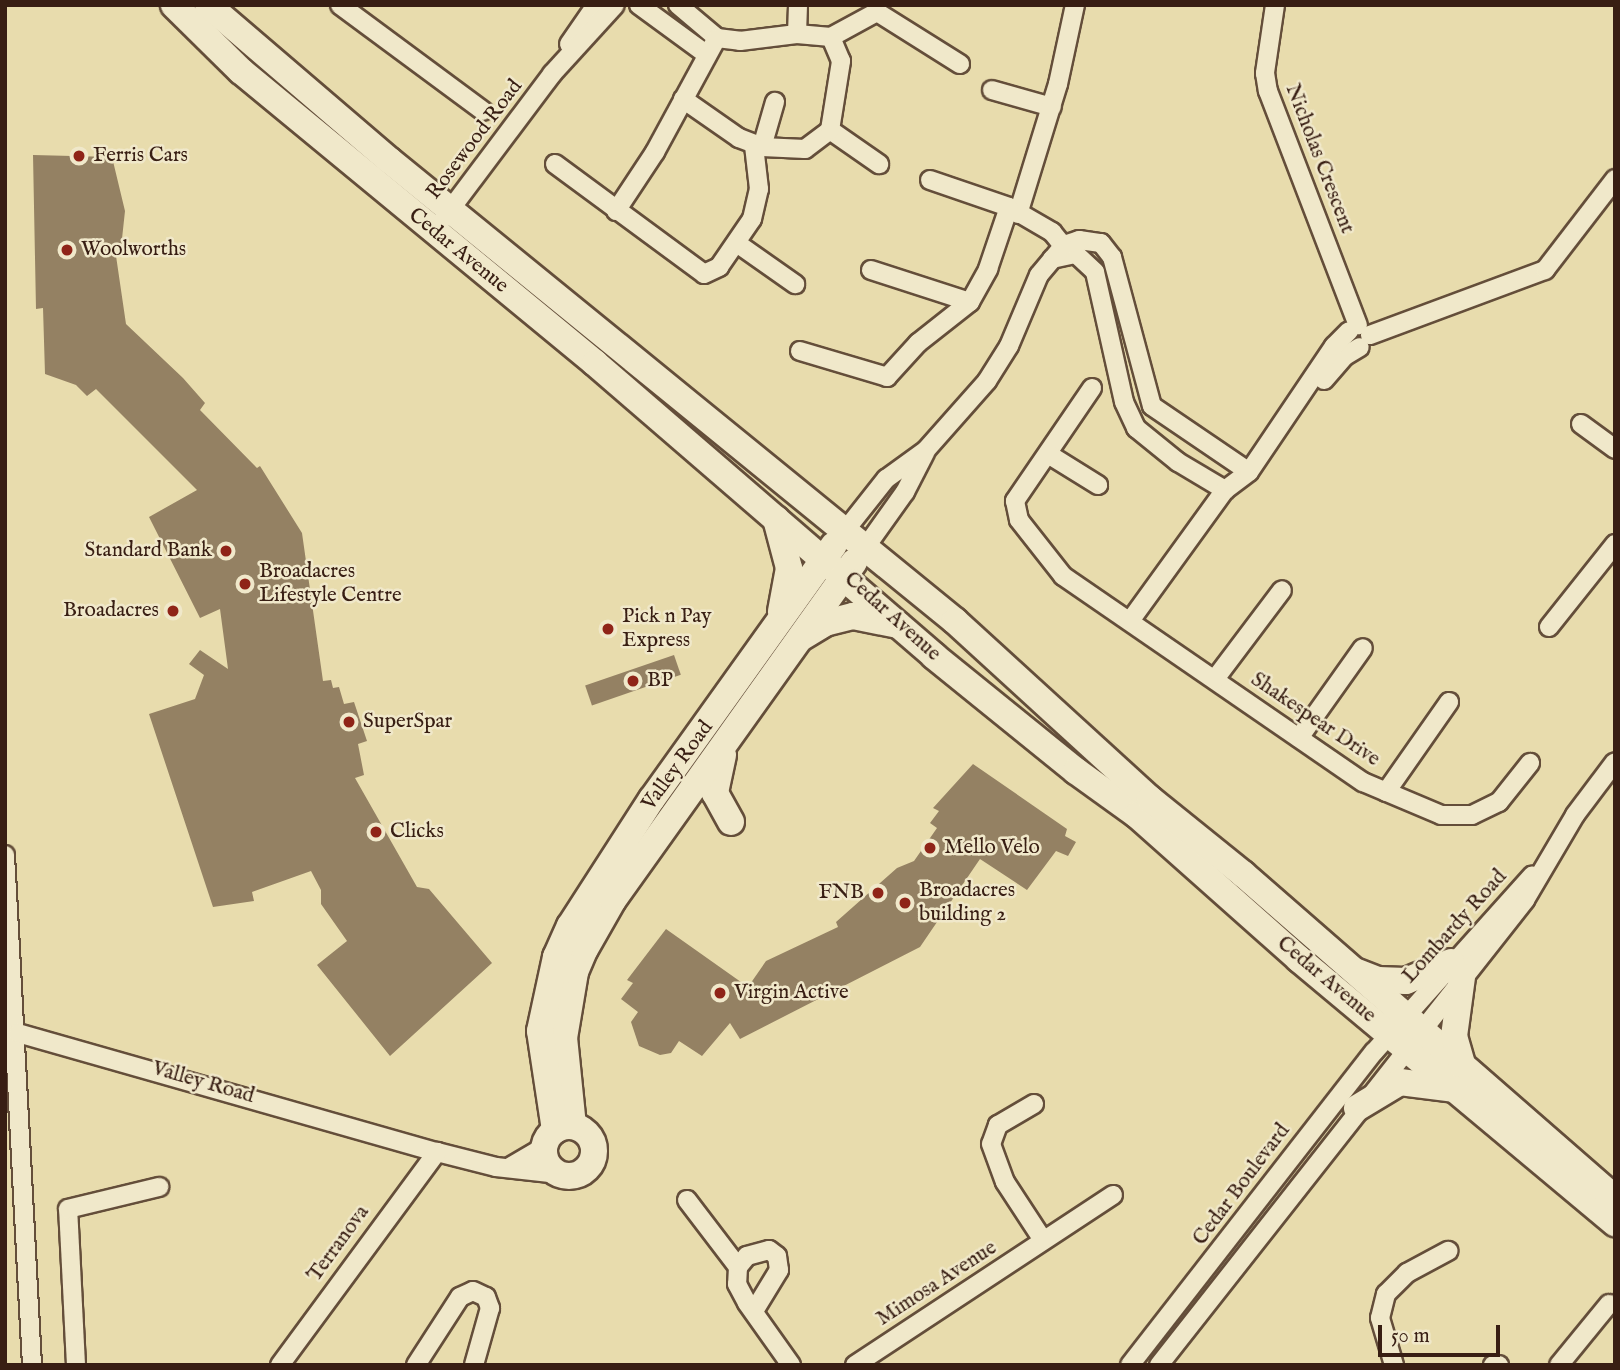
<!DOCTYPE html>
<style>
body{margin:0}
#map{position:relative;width:1620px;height:1370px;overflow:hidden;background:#e8dcad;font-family:"IM FELL English",serif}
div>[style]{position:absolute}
.building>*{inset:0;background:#948163;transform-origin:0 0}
.roads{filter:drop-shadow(2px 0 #644e3a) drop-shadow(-2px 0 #644e3a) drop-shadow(0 2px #644e3a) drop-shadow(0 -2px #644e3a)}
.street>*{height:18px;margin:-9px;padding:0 9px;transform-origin:9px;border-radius:9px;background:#f0e8ca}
.secondary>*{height:26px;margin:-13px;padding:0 13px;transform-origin:13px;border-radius:13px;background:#f0e8ca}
.secondary>.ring{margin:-13px;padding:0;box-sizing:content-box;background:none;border:26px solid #f0e8ca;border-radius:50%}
.dots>*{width:19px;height:19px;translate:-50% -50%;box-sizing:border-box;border:4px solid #f0e8ca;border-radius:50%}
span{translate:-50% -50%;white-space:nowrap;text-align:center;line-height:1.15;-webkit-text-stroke:5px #f0e8ca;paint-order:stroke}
.street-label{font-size:21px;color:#381e13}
.poi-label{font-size:21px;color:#381e13}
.left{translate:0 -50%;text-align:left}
.right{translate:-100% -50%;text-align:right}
.frame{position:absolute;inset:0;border:7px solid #381e13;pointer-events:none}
.scale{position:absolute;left:1378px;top:1325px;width:122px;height:32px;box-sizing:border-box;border:4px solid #381e13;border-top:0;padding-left:9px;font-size:21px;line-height:24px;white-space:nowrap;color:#381e13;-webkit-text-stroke:5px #f0e8ca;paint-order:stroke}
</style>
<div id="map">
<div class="building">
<i style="clip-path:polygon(33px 155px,112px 157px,125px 211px,121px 248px,115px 249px,126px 324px,183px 378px,205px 403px,200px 410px,257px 468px,260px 466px,302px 533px,323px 681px,331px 680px,333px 688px,339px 687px,344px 704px,354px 702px,367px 741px,358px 744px,364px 775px,355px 778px,417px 887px,429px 889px,492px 963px,390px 1056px,317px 965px,347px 941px,321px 904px,321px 890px,311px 871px,252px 892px,254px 901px,213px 907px,149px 714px,195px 699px,204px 675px,189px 664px,200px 650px,228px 669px,220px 609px,200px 618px,149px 517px,197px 490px,96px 389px,87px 396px,76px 385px,45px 374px,43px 308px,36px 309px)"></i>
<i style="left:674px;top:655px;width:21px;height:94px;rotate:71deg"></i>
<i style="clip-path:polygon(973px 764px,1067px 829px,1065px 836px,1076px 842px,1068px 856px,1056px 851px,1027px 890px,980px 859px,920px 947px,740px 1039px,730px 1023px,702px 1056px,679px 1041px,671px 1053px,660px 1055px,639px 1046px,631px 1022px,638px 1012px,621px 999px,633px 983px,627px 980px,666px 929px,748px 987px,766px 961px,838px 927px,836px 922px,897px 868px,914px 861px,937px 828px,930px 823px,939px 811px,933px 808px)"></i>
</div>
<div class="roads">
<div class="street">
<i style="left:340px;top:5px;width:178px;rotate:36.5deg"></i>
<i style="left:639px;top:5px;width:83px;rotate:36.2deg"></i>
<i style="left:678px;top:5px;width:51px;rotate:40.2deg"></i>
<i style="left:717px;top:38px;width:23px;rotate:7deg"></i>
<i style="left:740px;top:41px;width:57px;rotate:-7deg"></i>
<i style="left:797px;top:34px;width:34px;rotate:5deg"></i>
<i style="left:831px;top:37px;width:52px;rotate:-28.5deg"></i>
<i style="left:877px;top:12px;width:98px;rotate:32.1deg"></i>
<i style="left:1275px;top:5px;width:69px;rotate:98.4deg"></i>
<i style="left:1265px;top:73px;width:18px;rotate:81deg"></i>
<i style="left:1268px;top:91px;width:251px;rotate:69deg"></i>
<i style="left:797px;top:34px;width:29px;rotate:-88deg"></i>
<i style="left:569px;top:44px;width:47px;rotate:-55.3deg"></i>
<i style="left:992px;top:90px;width:62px;rotate:15.8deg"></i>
<i style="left:683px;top:99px;width:68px;rotate:34.9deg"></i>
<i style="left:739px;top:138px;width:25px;rotate:21deg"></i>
<i style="left:762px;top:147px;width:47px;rotate:-73.9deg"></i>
<i style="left:830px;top:130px;width:60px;rotate:34.8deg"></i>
<i style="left:762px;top:147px;width:43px;rotate:2.7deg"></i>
<i style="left:805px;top:149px;width:31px;rotate:-37deg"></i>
<i style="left:830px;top:130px;width:70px;rotate:-80.9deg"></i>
<i style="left:841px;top:61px;width:26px;rotate:-113deg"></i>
<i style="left:555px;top:164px;width:185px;rotate:36.4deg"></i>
<i style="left:704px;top:274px;width:17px;rotate:-25deg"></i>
<i style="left:719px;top:267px;width:58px;rotate:-55.5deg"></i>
<i style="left:752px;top:219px;width:31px;rotate:-77deg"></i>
<i style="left:759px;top:189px;width:43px;rotate:-96.6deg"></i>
<i style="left:930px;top:180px;width:83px;rotate:18.9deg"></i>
<i style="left:1009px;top:207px;width:50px;rotate:30.2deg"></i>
<i style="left:1052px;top:232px;width:28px;rotate:51deg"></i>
<i style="left:616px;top:211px;width:71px;rotate:-56.5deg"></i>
<i style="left:655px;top:152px;width:130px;rotate:-61.5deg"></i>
<i style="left:1018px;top:214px;width:136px;rotate:-72.9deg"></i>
<i style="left:1058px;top:84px;width:81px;rotate:-77.9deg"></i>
<i style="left:444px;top:218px;width:180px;rotate:-53.1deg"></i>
<i style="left:552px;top:74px;width:93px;rotate:-47.6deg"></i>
<i style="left:738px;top:244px;width:70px;rotate:35.1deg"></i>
<i style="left:1052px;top:259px;width:25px;rotate:-12deg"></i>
<i style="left:1076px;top:254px;width:26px;rotate:43deg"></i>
<i style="left:1095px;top:272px;width:133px;rotate:77.4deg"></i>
<i style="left:1124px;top:402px;width:29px;rotate:65deg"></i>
<i style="left:1136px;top:428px;width:54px;rotate:39deg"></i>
<i style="left:1178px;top:462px;width:55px;rotate:30.8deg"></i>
<i style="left:871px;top:270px;width:104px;rotate:17.9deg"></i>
<i style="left:970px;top:302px;width:38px;rotate:-61deg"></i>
<i style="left:988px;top:269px;width:65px;rotate:-71.3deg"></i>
<i style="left:1370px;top:335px;width:187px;rotate:-20.4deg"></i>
<i style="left:1545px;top:270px;width:115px;rotate:-52.4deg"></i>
<i style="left:800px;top:351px;width:91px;rotate:16.6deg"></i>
<i style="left:887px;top:377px;width:46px;rotate:-47.6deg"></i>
<i style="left:918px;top:343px;width:66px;rotate:-38.3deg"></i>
<i style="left:1324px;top:380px;width:32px;rotate:-49deg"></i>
<i style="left:1345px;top:356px;width:17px;rotate:-31deg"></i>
<i style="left:1092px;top:388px;width:137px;rotate:124.3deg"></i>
<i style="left:1015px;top:501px;width:19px;rotate:78deg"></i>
<i style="left:1019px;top:520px;width:71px;rotate:51.8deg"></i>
<i style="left:1063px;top:576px;width:364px;rotate:34.5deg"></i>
<i style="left:1363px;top:782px;width:85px;rotate:22.9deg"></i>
<i style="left:1441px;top:815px;width:31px"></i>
<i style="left:1472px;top:815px;width:30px;rotate:-26deg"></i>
<i style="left:1499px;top:802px;width:50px;rotate:-51.5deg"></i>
<i style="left:1581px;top:424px;width:42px;rotate:36.3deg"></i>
<i style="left:1048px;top:454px;width:59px;rotate:31.8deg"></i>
<i style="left:844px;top:532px;width:68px;rotate:-51.6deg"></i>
<i style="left:886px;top:479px;width:49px;rotate:-35.9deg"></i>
<i style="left:926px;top:450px;width:92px;rotate:-48.5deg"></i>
<i style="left:987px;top:381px;width:41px;rotate:-57.8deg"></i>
<i style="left:1009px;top:346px;width:77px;rotate:-67.1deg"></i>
<i style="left:1039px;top:275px;width:39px;rotate:-50deg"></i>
<i style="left:1064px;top:245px;width:16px;rotate:-18deg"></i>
<i style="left:1079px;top:240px;width:22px;rotate:8deg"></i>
<i style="left:1101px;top:243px;width:18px;rotate:52deg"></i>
<i style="left:1112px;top:257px;width:154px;rotate:75deg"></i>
<i style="left:1152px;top:406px;width:117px;rotate:34.2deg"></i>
<i style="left:865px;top:548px;width:69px;rotate:-54.5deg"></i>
<i style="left:905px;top:492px;width:44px;rotate:-62.9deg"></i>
<i style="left:1130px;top:621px;width:162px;rotate:-54.1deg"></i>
<i style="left:1225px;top:490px;width:30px;rotate:-37deg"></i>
<i style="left:1249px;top:472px;width:152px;rotate:-56deg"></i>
<i style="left:1334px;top:346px;width:21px;rotate:-45deg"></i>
<i style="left:1549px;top:627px;width:106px;rotate:-51.5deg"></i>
<i style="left:1215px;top:679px;width:111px;rotate:-53deg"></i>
<i style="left:1299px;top:738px;width:110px;rotate:-54.6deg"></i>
<i style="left:1386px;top:792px;width:110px;rotate:-55deg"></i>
<i style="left:5px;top:855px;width:511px;rotate:86.97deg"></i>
<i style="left:18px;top:1033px;width:436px;rotate:15.9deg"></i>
<i style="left:437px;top:1152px;width:61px;rotate:14.3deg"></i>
<i style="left:496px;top:1167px;width:61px;rotate:6.5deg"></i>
<i style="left:1034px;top:1104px;width:42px;rotate:149.7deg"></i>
<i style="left:998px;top:1125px;width:20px;rotate:110deg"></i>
<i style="left:991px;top:1144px;width:40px;rotate:69.8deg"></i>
<i style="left:1005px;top:1182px;width:69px;rotate:56.8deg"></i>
<i style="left:508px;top:1168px;width:42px;rotate:-30.3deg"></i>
<i style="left:687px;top:1200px;width:84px;rotate:52.7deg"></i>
<i style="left:754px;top:1311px;width:48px;rotate:-58.6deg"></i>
<i style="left:779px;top:1270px;width:14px;rotate:-98deg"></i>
<i style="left:777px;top:1256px;width:10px;rotate:-143deg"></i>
<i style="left:769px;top:1250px;width:23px;rotate:165deg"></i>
<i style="left:747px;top:1256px;width:14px;rotate:129deg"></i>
<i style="left:738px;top:1267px;width:17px;rotate:93deg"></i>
<i style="left:737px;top:1284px;width:21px;rotate:62deg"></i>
<i style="left:747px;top:1303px;width:76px;rotate:54.6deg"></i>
<i style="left:76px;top:1365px;width:156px;rotate:-92.9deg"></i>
<i style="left:68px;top:1209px;width:94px;rotate:-13.6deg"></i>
<i style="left:280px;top:1365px;width:265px;rotate:-53.6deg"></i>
<i style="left:416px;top:1365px;width:81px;rotate:-57.1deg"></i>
<i style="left:460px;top:1297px;width:14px;rotate:-25deg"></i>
<i style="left:473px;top:1291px;width:14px;rotate:25deg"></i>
<i style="left:486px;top:1297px;width:12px;rotate:70deg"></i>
<i style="left:490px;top:1308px;width:59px;rotate:105.7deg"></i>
<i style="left:855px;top:1365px;width:309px;rotate:-33.4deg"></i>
<i style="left:1130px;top:1365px;width:397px;rotate:-52.1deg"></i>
<i style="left:1374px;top:1052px;width:237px;rotate:-48.1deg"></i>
<i style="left:1159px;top:1365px;width:592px;rotate:-51.79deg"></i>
<i style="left:1525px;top:900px;width:99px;rotate:-59.5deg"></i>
<i style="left:1575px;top:815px;width:66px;rotate:-53deg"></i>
<i style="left:1394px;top:1365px;width:49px;rotate:-106.6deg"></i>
<i style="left:1380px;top:1318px;width:25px;rotate:-76deg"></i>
<i style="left:1386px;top:1294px;width:30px;rotate:-45deg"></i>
<i style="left:1407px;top:1273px;width:47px;rotate:-28.2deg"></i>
<i style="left:1493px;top:1365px;width:6px"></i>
<i style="left:1559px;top:1365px;width:79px;rotate:-50.7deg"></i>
</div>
<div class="secondary">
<i style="left:174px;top:5px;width:94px;rotate:44.6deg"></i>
<i style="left:241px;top:71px;width:459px;rotate:39.5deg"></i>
<i style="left:595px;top:363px;width:448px;rotate:40.8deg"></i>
<i style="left:934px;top:656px;width:183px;rotate:39deg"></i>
<i style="left:1076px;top:771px;width:75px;rotate:35.8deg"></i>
<i style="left:1137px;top:815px;width:217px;rotate:41.6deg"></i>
<i style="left:1299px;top:959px;width:412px;rotate:39.9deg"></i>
<i style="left:208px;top:5px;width:238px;rotate:40.6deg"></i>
<i style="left:389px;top:160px;width:730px;rotate:39.16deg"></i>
<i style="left:955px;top:621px;width:264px;rotate:42.4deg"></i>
<i style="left:1150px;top:799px;width:119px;rotate:38.9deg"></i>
<i style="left:1243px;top:874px;width:493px;rotate:41.1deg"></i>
<i style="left:776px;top:519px;width:51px;rotate:75.1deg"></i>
<i style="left:789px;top:568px;width:44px;rotate:100.5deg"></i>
<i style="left:802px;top:637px;width:27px;rotate:-31deg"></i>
<i style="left:825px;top:623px;width:29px;rotate:-14deg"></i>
<i style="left:853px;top:616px;width:46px;rotate:11.3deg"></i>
<i style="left:723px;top:755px;width:39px;rotate:102deg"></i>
<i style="left:715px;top:793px;width:33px;rotate:61deg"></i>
<i style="left:1357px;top:972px;width:22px;rotate:21deg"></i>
<i style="left:1378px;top:980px;width:28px;rotate:2deg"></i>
<i style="left:1406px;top:981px;width:49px;rotate:-22.9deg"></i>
<i style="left:1462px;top:977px;width:60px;rotate:97.7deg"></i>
<i style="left:1454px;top:1036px;width:32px;rotate:74deg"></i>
<i style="left:1357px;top:1108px;width:50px;rotate:-31.2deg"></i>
<i style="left:1400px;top:1082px;width:54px;rotate:7.4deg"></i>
<i class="ring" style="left:544px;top:1126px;width:24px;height:24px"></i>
<i style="left:573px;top:1126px;width:88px;rotate:-95.8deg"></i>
<i style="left:564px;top:1038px;width:67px;rotate:-80.5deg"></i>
<i style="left:575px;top:972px;width:25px;rotate:-67deg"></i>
<i style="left:585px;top:949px;width:56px;rotate:-60.3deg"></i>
<i style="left:613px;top:900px;width:415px;rotate:-54.5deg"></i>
<i style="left:555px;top:1130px;width:100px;rotate:-98.6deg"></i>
<i style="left:540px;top:1031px;width:76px;rotate:-77.8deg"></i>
<i style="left:556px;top:957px;width:34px;rotate:-66deg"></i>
<i style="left:570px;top:926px;width:151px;rotate:-57.2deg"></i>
<i style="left:652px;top:799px;width:312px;rotate:-54.4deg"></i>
</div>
</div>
<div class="dots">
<i style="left:79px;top:156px;background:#8f2418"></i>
<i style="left:67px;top:250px;background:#8f2418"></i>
<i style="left:226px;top:551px;background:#8f2418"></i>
<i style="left:245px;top:584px;background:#8f2418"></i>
<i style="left:173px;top:611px;background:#8f2418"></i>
<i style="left:608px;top:629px;background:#8f2418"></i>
<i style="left:633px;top:681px;background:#8f2418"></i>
<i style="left:349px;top:722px;background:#8f2418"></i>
<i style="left:376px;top:832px;background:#8f2418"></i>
<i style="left:930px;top:848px;background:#8f2418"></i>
<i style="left:878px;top:893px;background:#8f2418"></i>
<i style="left:905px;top:903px;background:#8f2418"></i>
<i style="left:720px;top:993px;background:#8f2418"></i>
</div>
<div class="street-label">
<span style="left:475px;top:140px;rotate:-53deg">Rosewood Road</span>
<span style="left:1319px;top:159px;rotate:69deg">Nicholas Crescent</span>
<span style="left:458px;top:251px;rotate:39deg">Cedar Avenue</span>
<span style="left:892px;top:617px;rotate:42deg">Cedar Avenue</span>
<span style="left:1315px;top:720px;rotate:34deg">Shakespear Drive</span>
<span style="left:678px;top:766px;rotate:-54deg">Valley Road</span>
<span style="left:1455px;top:927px;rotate:-48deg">Lombardy Road</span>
<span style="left:1326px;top:980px;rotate:40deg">Cedar Avenue</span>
<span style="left:203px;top:1083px;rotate:16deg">Valley Road</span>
<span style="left:1242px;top:1185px;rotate:-53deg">Cedar Boulevard</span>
<span style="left:339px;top:1244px;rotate:-54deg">Terranova</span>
<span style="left:937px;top:1284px;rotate:-33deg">Mimosa Avenue</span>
</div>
<div class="poi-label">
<span class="left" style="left:93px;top:156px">Ferris Cars</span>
<span class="left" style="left:81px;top:250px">Woolworths</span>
<span class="right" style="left:212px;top:551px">Standard Bank</span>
<span class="left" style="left:259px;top:584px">Broadacres<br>Lifestyle Centre</span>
<span class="right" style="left:159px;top:611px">Broadacres</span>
<span class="left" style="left:622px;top:629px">Pick n Pay<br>Express</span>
<span class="left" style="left:647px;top:681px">BP</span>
<span class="left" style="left:363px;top:722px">SuperSpar</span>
<span class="left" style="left:390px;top:832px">Clicks</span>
<span class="left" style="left:944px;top:848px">Mello Velo</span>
<span class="left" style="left:919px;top:903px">Broadacres<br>building 2</span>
<span class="right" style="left:864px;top:893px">FNB</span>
<span class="left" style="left:734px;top:993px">Virgin Active</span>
</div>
<div class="frame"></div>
<div class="scale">50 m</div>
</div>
